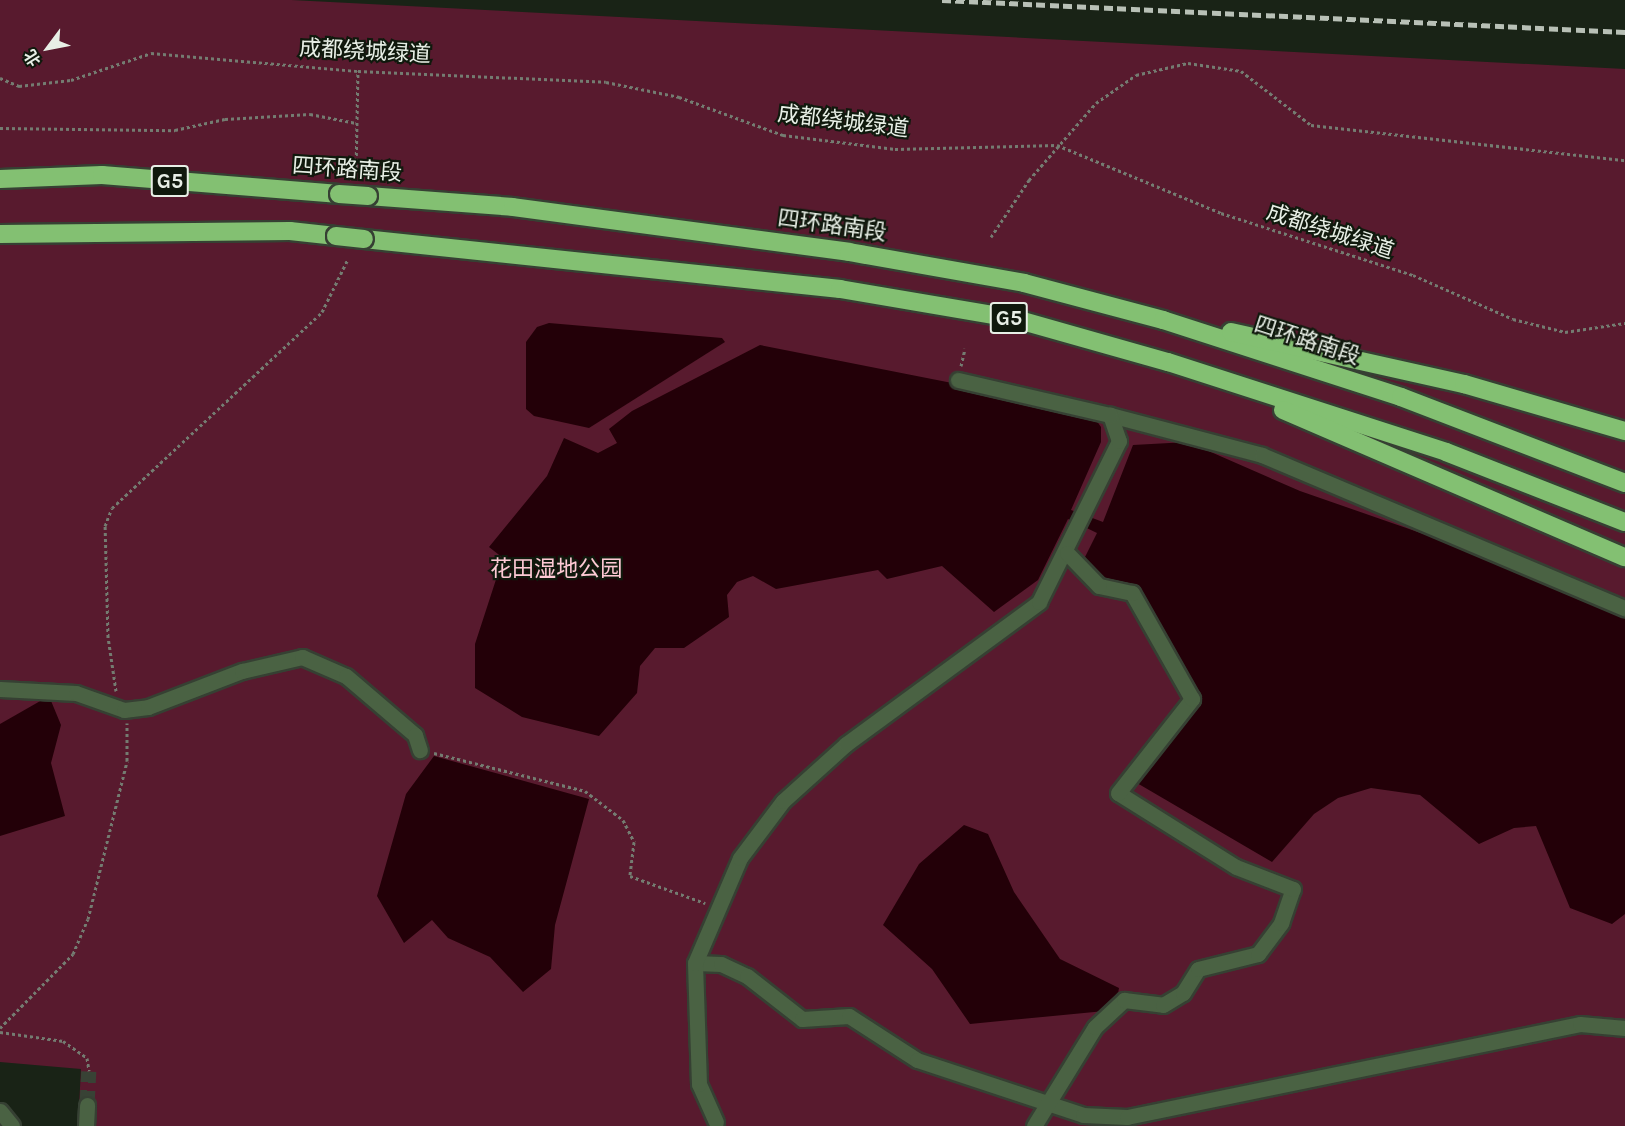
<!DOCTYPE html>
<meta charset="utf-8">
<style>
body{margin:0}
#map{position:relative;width:1625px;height:1126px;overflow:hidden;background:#192316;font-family:Karla,"Noto Sans SC",sans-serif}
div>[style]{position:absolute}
.green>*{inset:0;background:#581a2e}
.water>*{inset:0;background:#230008}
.minor-tunnel>*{height:15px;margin-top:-7.5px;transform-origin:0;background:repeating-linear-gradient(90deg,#384235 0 15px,transparent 0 23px)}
.path>*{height:3px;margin-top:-1.5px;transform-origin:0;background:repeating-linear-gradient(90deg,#747c71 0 3px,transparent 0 6px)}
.roads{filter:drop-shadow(2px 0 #364033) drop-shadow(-2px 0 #364033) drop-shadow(0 2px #364033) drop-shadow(0 -2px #364033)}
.minor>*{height:15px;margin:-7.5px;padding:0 7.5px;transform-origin:7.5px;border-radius:7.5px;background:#4a6243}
.highway>*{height:18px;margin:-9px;padding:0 9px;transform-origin:9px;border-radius:9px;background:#83c072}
.rail>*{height:4.5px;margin-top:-2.25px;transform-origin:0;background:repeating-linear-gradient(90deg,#b8c0b6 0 9px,transparent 0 13.5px)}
.bridges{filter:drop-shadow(2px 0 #364033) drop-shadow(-2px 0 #364033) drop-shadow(0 2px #364033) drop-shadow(0 -2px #364033)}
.highway-bridge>*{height:18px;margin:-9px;padding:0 9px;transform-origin:9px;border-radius:9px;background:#83c072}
span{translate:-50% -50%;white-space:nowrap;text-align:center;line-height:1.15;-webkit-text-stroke:4.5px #10190d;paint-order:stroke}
.shield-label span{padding:2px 4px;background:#10190d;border:2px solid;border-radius:4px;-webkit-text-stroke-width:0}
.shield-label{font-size:21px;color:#e8efe6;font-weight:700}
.street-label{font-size:22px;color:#e8efe6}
.park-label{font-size:22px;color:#fec9d4}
.north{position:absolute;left:18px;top:18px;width:60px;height:60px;-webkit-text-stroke:4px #10190d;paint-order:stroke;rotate:238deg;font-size:16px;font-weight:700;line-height:24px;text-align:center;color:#e8efe6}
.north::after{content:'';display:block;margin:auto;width:21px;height:27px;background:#e8efe6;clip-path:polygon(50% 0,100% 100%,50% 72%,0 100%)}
</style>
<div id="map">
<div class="green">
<i style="clip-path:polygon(0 0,291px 0,1625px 69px,1625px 1126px,78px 1126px,81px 1069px,0 1062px)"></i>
</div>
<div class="water">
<i style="clip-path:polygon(549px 323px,722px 338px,725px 342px,589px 428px,534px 416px,526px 409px,526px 342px,537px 327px)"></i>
<i style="clip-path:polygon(760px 345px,1089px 410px,1101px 427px,1101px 442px,1071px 510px,1103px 522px,1133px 445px,1188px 442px,1300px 491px,1458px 546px,1625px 615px,1625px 914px,1612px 924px,1570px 908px,1536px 826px,1514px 828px,1479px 844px,1420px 795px,1371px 788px,1338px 798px,1314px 814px,1272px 862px,1125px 776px,1192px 690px,1134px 584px,1109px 587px,1085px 557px,1097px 533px,1068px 519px,1038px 580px,994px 612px,942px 566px,887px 579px,878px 570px,776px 589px,753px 576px,737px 582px,727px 595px,729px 617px,684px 648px,655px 648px,640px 666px,637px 693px,599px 736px,522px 717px,475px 688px,475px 644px,503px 558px,489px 547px,547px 476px,564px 438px,598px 453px,617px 443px,609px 429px,632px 411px)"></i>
<i style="clip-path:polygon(49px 696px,61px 725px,51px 763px,65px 816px,0 836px,0 724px)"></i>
<i style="clip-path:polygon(434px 756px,589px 799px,555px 925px,551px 969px,523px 992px,490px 957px,448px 938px,432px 920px,404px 943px,377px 896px,406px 794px)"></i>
<i style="clip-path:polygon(964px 825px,988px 834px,1014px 892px,1060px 959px,1119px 988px,1115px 1010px,970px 1024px,932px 969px,883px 925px,919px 864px)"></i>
</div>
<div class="minor-tunnel">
<i style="left:87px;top:1105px;width:34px;rotate:-87deg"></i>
</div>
<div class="path">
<i style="left:0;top:78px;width:21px;rotate:23deg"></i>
<i style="left:19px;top:86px;width:52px;rotate:-6.6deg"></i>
<i style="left:71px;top:80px;width:84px;rotate:-18.6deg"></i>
<i style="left:151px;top:53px;width:208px;rotate:5deg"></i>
<i style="left:358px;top:71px;width:248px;rotate:2.5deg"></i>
<i style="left:606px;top:82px;width:75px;rotate:11.6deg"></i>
<i style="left:679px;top:97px;width:111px;rotate:20.1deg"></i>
<i style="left:783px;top:135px;width:113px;rotate:7.1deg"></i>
<i style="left:895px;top:149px;width:162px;rotate:-1.4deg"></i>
<i style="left:1057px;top:145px;width:178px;rotate:22.5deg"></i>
<i style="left:1221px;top:213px;width:202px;rotate:17.9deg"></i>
<i style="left:1413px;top:275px;width:109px;rotate:23.7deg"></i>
<i style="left:1513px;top:319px;width:54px;rotate:14deg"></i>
<i style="left:1565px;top:332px;width:61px;rotate:-8.5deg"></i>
<i style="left:0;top:128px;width:175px;rotate:0.7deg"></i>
<i style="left:175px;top:130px;width:51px;rotate:-12.4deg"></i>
<i style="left:225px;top:119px;width:85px;rotate:-3.4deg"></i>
<i style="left:310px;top:114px;width:47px;rotate:11.1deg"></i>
<i style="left:356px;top:173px;width:102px;rotate:-88.9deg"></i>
<i style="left:991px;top:237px;width:69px;rotate:-56.3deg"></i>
<i style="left:1029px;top:180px;width:102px;rotate:-49deg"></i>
<i style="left:1096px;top:103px;width:49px;rotate:-35deg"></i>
<i style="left:1136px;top:75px;width:53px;rotate:-13deg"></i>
<i style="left:1188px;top:63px;width:54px;rotate:8.6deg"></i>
<i style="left:1241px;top:71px;width:88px;rotate:37.6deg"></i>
<i style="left:1311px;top:125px;width:316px;rotate:6.4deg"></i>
<i style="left:961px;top:366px;width:18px;rotate:-77deg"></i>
<i style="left:116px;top:691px;width:55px;rotate:-98.4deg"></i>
<i style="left:108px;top:637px;width:111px;rotate:-91.5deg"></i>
<i style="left:105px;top:526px;width:19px;rotate:-69deg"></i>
<i style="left:112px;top:508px;width:287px;rotate:-43deg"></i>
<i style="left:322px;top:312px;width:59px;rotate:-63.9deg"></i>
<i style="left:434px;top:753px;width:156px;rotate:14.1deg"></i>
<i style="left:585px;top:791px;width:48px;rotate:37.3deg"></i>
<i style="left:623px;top:820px;width:25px;rotate:63deg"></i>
<i style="left:634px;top:842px;width:34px;rotate:97deg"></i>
<i style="left:630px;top:876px;width:80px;rotate:19.8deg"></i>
<i style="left:0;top:1028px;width:104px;rotate:-45.4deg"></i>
<i style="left:73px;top:954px;width:38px;rotate:-67deg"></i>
<i style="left:88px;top:919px;width:163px;rotate:-76.1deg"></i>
<i style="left:127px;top:761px;width:38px;rotate:-90deg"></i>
<i style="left:0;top:1032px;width:64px;rotate:8.1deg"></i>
<i style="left:63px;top:1041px;width:29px;rotate:35deg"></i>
<i style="left:87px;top:1058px;width:13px;rotate:81deg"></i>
</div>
<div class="roads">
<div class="minor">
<i style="left:1110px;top:415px;width:157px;rotate:14.7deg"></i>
<i style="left:1262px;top:455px;width:394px;rotate:22.9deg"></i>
<i style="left:0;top:689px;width:76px;rotate:3deg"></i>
<i style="left:76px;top:693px;width:51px;rotate:19.5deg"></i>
<i style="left:124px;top:710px;width:24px;rotate:-7deg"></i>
<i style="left:148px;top:707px;width:101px;rotate:-21deg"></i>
<i style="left:242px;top:671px;width:62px;rotate:-13.1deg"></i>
<i style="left:302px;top:657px;width:48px;rotate:23.4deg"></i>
<i style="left:346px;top:676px;width:91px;rotate:40.5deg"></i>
<i style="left:415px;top:735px;width:16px;rotate:72deg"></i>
<i style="left:695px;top:963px;width:26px;rotate:2deg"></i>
<i style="left:721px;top:964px;width:29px;rotate:25deg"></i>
<i style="left:747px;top:976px;width:70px;rotate:38deg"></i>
<i style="left:802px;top:1019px;width:47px;rotate:-3.7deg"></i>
<i style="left:849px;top:1016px;width:81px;rotate:32.9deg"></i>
<i style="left:917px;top:1060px;width:175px;rotate:18.3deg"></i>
<i style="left:1083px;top:1115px;width:44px;rotate:2.6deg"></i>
<i style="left:1127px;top:1117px;width:462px;rotate:-11.6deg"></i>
<i style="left:1580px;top:1024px;width:45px;rotate:5.1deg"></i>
<i style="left:0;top:1111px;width:19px;rotate:51deg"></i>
<i style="left:716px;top:1122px;width:42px;rotate:-114.1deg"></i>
<i style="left:699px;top:1084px;width:121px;rotate:-91.9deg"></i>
<i style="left:695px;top:963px;width:114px;rotate:-66.8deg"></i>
<i style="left:740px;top:858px;width:71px;rotate:-53deg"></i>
<i style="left:783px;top:801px;width:85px;rotate:-42.1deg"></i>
<i style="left:846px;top:744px;width:240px;rotate:-36.3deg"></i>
<i style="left:1039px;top:602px;width:180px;rotate:-63.6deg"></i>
<i style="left:1119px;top:441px;width:28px;rotate:-109deg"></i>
<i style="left:1110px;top:415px;width:156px;rotate:-167deg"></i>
<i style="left:86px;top:1126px;width:21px;rotate:-87deg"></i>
<i style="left:1034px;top:1126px;width:116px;rotate:-58.4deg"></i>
<i style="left:1095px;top:1027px;width:40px;rotate:-43deg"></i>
<i style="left:1124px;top:1000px;width:39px;rotate:7deg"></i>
<i style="left:1163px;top:1005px;width:23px;rotate:-31deg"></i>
<i style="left:1183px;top:993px;width:28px;rotate:-58deg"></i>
<i style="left:1198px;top:969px;width:62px;rotate:-14deg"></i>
<i style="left:1258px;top:954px;width:39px;rotate:-53deg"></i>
<i style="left:1281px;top:923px;width:36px;rotate:-71deg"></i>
<i style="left:1293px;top:889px;width:61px;rotate:-158.9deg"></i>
<i style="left:1236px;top:867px;width:139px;rotate:-147.9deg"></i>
<i style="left:1118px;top:793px;width:120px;rotate:-51.8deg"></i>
<i style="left:1192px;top:699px;width:122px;rotate:-119.5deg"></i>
<i style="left:1132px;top:593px;width:34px;rotate:-168deg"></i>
<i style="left:1099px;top:586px;width:46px;rotate:-134.1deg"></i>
</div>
<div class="highway">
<i style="left:0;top:179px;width:102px;rotate:-2.2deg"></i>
<i style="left:102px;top:175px;width:238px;rotate:4.6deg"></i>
<i style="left:368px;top:196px;width:145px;rotate:4.3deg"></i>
<i style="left:513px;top:207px;width:339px;rotate:7.6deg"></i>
<i style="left:849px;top:252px;width:178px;rotate:10deg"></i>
<i style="left:1024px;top:283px;width:144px;rotate:14.9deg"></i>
<i style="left:1163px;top:320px;width:250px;rotate:17.9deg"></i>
<i style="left:1401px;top:397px;width:240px;rotate:21deg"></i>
<i style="left:0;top:234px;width:290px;rotate:-0.6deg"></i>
<i style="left:290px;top:231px;width:46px;rotate:6.2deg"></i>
<i style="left:364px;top:239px;width:479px;rotate:6deg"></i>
<i style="left:840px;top:289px;width:174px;rotate:9.6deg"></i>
<i style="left:1012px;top:318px;width:162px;rotate:15.8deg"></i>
<i style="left:1168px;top:362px;width:292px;rotate:17.9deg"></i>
<i style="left:1446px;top:452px;width:192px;rotate:21.4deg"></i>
<i style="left:1231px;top:332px;width:239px;rotate:12.6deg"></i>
<i style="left:1464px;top:384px;width:168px;rotate:16.3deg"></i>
<i style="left:1283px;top:410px;width:372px;rotate:23.3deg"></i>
</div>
</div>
<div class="rail">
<i style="left:942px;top:0;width:684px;rotate:2.68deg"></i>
</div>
<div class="bridges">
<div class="highway-bridge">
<i style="left:339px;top:194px;width:29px;rotate:4deg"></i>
<i style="left:336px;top:236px;width:28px;rotate:6deg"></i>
</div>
</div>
<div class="shield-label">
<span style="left:170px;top:181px">G5</span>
<span style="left:1009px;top:318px">G5</span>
</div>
<div class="street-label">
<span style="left:365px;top:52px;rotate:3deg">成都绕城绿道</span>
<span style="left:843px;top:122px;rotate:7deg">成都绕城绿道</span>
<span style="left:347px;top:170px;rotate:4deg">四环路南段</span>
<span style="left:832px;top:226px;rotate:8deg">四环路南段</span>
<span style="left:1330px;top:232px;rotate:18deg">成都绕城绿道</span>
<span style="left:1307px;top:341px;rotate:18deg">四环路南段</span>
</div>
<div class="park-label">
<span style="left:556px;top:570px">花田湿地公园</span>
</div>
<div class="north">北</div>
</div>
